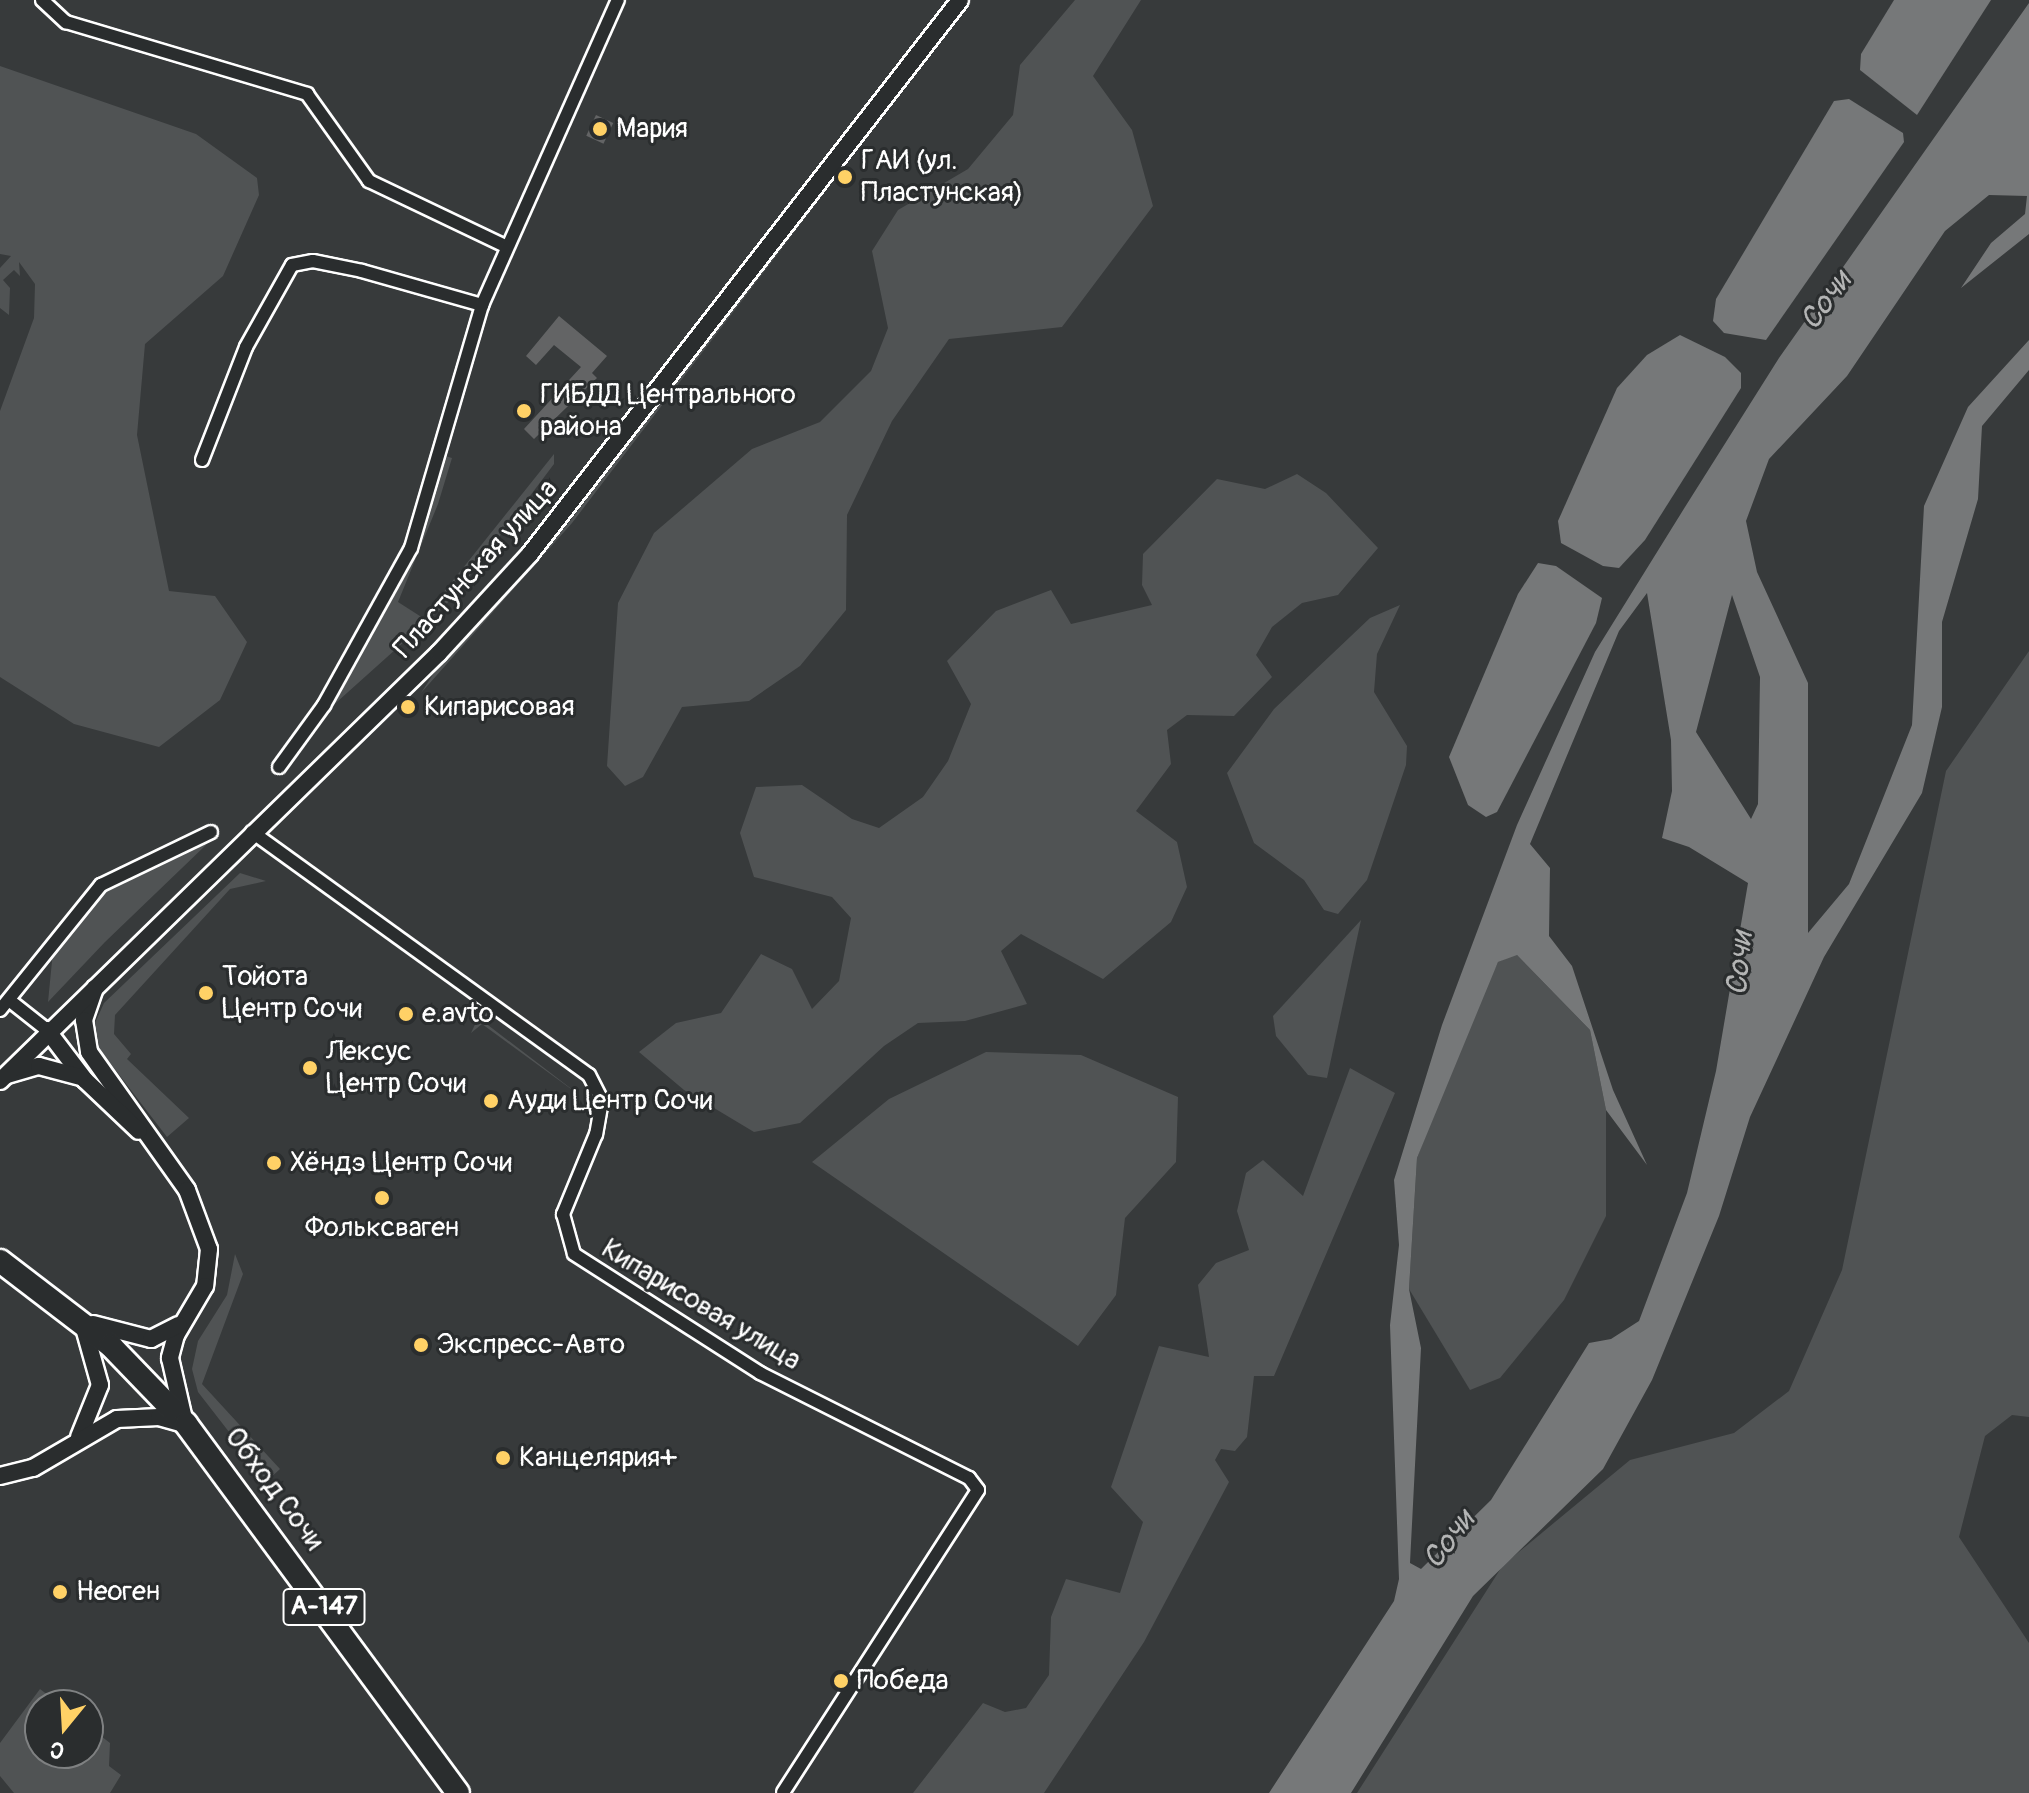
<!DOCTYPE html>
<meta charset="utf-8">
<style>
body{margin:0}
#map{position:relative;width:2029px;height:1793px;overflow:hidden;background:#373a3b;font-family:Pangolin,sans-serif}
div>[style]{position:absolute}
.green>*{inset:0;background:#505354}
.water>*{inset:0;background:#767879}
.building>*{inset:0;background:#636465;transform-origin:0 0}
.roads{filter:drop-shadow(2px 0 #fff) drop-shadow(-2px 0 #fff) drop-shadow(0 2px #fff) drop-shadow(0 -2px #fff)}
.street>*{height:12px;margin:-6px;padding:0 6px;transform-origin:6px;border-radius:6px;background:#2a2d2e}
.secondary>*{height:16px;margin:-8px;padding:0 8px;transform-origin:8px;border-radius:8px;background:#2a2d2e}
.highway>*{height:22px;margin:-11px;padding:0 11px;transform-origin:11px;border-radius:11px;background:#2a2d2e}
.dots>*{width:22px;height:22px;translate:-50% -50%;box-sizing:border-box;border:4px solid #2a2d2e;border-radius:50%}
span{translate:-50% -50%;white-space:nowrap;text-align:center;line-height:1.15;-webkit-text-stroke:6px #2a2d2e;paint-order:stroke}
.shield-label span{padding:2px 6px;background:#2a2d2e;border:2px solid;border-radius:6px;-webkit-text-stroke-width:0}
.shield-label{font-size:26px;color:#fff;font-weight:700}
.poi-label{font-size:28px;color:#fff}
.left{translate:0 -50%;text-align:left}
.street-label{font-size:28px;color:#fff}
.water-label{font-size:30px;color:#b4b5b5;font-style:italic}
.north{position:absolute;left:24px;top:1689px;width:80px;height:80px;box-sizing:border-box;background:#2a2d2e;border:2px solid #7f8182;border-radius:50%;rotate:198deg;font-size:22px;font-weight:700;line-height:32px;text-align:center;color:#fff}
.north::after{content:'';display:block;margin:auto;width:28px;height:36px;background:#ffd166;clip-path:polygon(50% 0,100% 100%,50% 72%,0 100%)}
</style>
<div id="map">
<div class="green">
<i style="clip-path:polygon(1075px 0,1141px 0,1093px 76px,1132px 130px,1153px 206px,1062px 327px,949px 339px,892px 421px,847px 515px,846px 610px,800px 666px,749px 701px,682px 707px,643px 777px,625px 786px,607px 766px,618px 603px,654px 533px,752px 449px,820px 422px,871px 371px,888px 328px,872px 251px,898px 210px,968px 169px,1013px 115px,1020px 65px)"></i>
<i style="clip-path:polygon(0 66px,196px 134px,257px 178px,259px 195px,223px 276px,145px 344px,137px 435px,169px 591px,215px 596px,247px 642px,220px 700px,159px 747px,74px 724px,0 677px,0 411px,34px 318px,35px 284px,19px 262px,20px 276px,14px 270px,3px 280px,10px 288px,9px 315px,0 308px,0 268px,11px 256px,0 254px)"></i>
<i style="clip-path:polygon(825px 192px,572px 523px,421px 693px,441px 662px,570px 521px,794px 222px)"></i>
<i style="clip-path:polygon(554px 454px,554px 464px,454px 597px,328px 710px,414px 551px,445px 456px,452px 458px,438px 504px,398px 602px,423px 618px)"></i>
<i style="clip-path:polygon(1297px 474px,1326px 493px,1378px 548px,1338px 595px,1302px 603px,1272px 627px,1256px 655px,1272px 677px,1234px 716px,1187px 715px,1167px 730px,1171px 764px,1136px 811px,1177px 842px,1187px 887px,1171px 922px,1103px 979px,1021px 934px,1001px 951px,1027px 1004px,965px 1021px,918px 1023px,884px 1046px,800px 1123px,754px 1132px,684px 1090px,639px 1052px,676px 1023px,721px 1013px,761px 954px,792px 969px,812px 1009px,839px 981px,851px 918px,832px 897px,754px 877px,740px 833px,756px 787px,802px 785px,852px 819px,879px 828px,923px 797px,948px 761px,971px 704px,947px 661px,996px 611px,1051px 590px,1071px 624px,1152px 605px,1142px 585px,1143px 554px,1217px 479px,1265px 489px)"></i>
<i style="clip-path:polygon(1400px 605px,1377px 654px,1374px 692px,1407px 746px,1406px 765px,1367px 880px,1338px 914px,1324px 910px,1304px 880px,1254px 843px,1227px 773px,1274px 709px,1370px 618px)"></i>
<i style="clip-path:polygon(2029px 651px,2029px 1417px,2012px 1415px,1985px 1436px,1959px 1537px,2029px 1643px,2029px 1793px,1357px 1793px,1503px 1565px,1630px 1460px,1734px 1433px,1789px 1391px,1842px 1270px,1946px 771px)"></i>
<i style="clip-path:polygon(207px 844px,105px 942px,48px 1002px,53px 951px,96px 896px,123px 876px)"></i>
<i style="clip-path:polygon(240px 873px,266px 881px,230px 889px,115px 1015px,114px 1034px,131px 1054px,127px 1059px,189px 1118px,167px 1137px,97px 1046px,95px 1023px,104px 1003px)"></i>
<i style="clip-path:polygon(1361px 920px,1327px 1078px,1308px 1075px,1276px 1036px,1273px 1016px)"></i>
<i style="clip-path:polygon(1516px 954px,1590px 1030px,1606px 1110px,1606px 1216px,1564px 1300px,1500px 1378px,1470px 1390px,1409px 1289px,1417px 1158px,1467px 1026px,1498px 962px)"></i>
<i style="clip-path:polygon(489px 1013px,484px 1022px,582px 1097px,482px 1024px,471px 1033px,480px 1014px)"></i>
<i style="clip-path:polygon(986px 1052px,1081px 1055px,1178px 1097px,1176px 1162px,1125px 1218px,1116px 1295px,1078px 1346px,812px 1162px,889px 1099px)"></i>
<i style="clip-path:polygon(1350px 1068px,1395px 1093px,1274px 1376px,1254px 1376px,1247px 1437px,1235px 1451px,1221px 1449px,1215px 1460px,1229px 1482px,1144px 1642px,1044px 1793px,913px 1793px,983px 1703px,1005px 1712px,1026px 1708px,1049px 1675px,1051px 1617px,1066px 1579px,1120px 1593px,1143px 1522px,1111px 1487px,1159px 1346px,1209px 1357px,1198px 1285px,1216px 1263px,1249px 1250px,1237px 1211px,1246px 1173px,1263px 1160px,1303px 1196px)"></i>
<i style="clip-path:polygon(235px 1254px,243px 1274px,202px 1384px,280px 1469px,267px 1481px,198px 1392px,192px 1369px,198px 1341px,227px 1295px)"></i>
<i style="clip-path:polygon(40px 1689px,61px 1705px,40px 1705px,40px 1753px,88px 1753px,88px 1726px,110px 1743px,109px 1766px,121px 1775px,110px 1793px,14px 1793px,0 1776px,0 1743px)"></i>
</div>
<div class="water">
<i style="clip-path:polygon(1894px 0,1991px 0,1917px 115px,1860px 70px,1861px 54px)"></i>
<i style="clip-path:polygon(evenodd,2029px 3px,2029px 234px,1961px 288px,1991px 243px,2025px 214px,2027px 196px,1989px 195px,1945px 231px,1847px 376px,1769px 459px,1746px 521px,1757px 572px,1808px 683px,1808px 933px,1849px 884px,1912px 725px,1924px 506px,1968px 407px,2029px 340px,2029px 370px,1982px 426px,1978px 499px,1942px 622px,1942px 707px,1922px 793px,1824px 957px,1750px 1117px,1719px 1216px,1652px 1380px,1603px 1469px,1473px 1596px,1351px 1793px,1269px 1793px,1394px 1601px,1399px 1579px,1390px 1325px,1399px 1245px,1394px 1180px,1442px 1025px,1517px 825px,1595px 652px,1685px 507px,1779px 358px,2029px 3px,1647px 593px,1671px 740px,1672px 791px,1662px 838px,1689px 847px,1748px 883px,1716px 1071px,1687px 1193px,1639px 1321px,1611px 1339px,1589px 1343px,1491px 1500px,1421px 1569px,1410px 1563px,1421px 1348px,1409px 1289px,1417px 1158px,1498px 962px,1517px 955px,1590px 1030px,1606px 1110px,1647px 1165px,1613px 1090px,1572px 966px,1549px 936px,1550px 868px,1530px 844px,1619px 631px,1647px 593px,2029px 3px,1732px 595px,1760px 677px,1758px 804px,1751px 819px,1696px 732px,1732px 595px)"></i>
<i style="clip-path:polygon(1849px 99px,1903px 133px,1904px 142px,1766px 340px,1724px 333px,1713px 321px,1716px 299px,1834px 101px)"></i>
<i style="clip-path:polygon(1680px 335px,1725px 357px,1741px 373px,1741px 388px,1645px 540px,1619px 568px,1603px 566px,1561px 543px,1558px 521px,1617px 388px,1647px 355px)"></i>
<i style="clip-path:polygon(1538px 563px,1556px 566px,1602px 598px,1596px 623px,1497px 812px,1486px 817px,1468px 805px,1449px 757px,1518px 594px)"></i>
</div>
<div class="building">
<i style="left:596px;top:115px;width:19px;height:23px;rotate:25deg"></i>
<i style="clip-path:polygon(559px 316px,607px 356px,592px 373px,597px 378px,534px 439px,524px 429px,581px 367px,554px 345px,536px 365px,526px 356px)"></i>
</div>
<div class="roads">
<div class="street">
<i style="left:42px;top:0;width:33px;rotate:43deg"></i>
<i style="left:66px;top:22px;width:252px;rotate:16.6deg"></i>
<i style="left:307px;top:94px;width:107px;rotate:54.5deg"></i>
<i style="left:369px;top:181px;width:151px;rotate:25.5deg"></i>
<i style="left:202px;top:460px;width:121px;rotate:-68.7deg"></i>
<i style="left:246px;top:347px;width:94px;rotate:-60.7deg"></i>
<i style="left:292px;top:265px;width:21px;rotate:-11deg"></i>
<i style="left:313px;top:261px;width:50px;rotate:11.5deg"></i>
<i style="left:362px;top:271px;width:125px;rotate:15.8deg"></i>
<i style="left:279px;top:767px;width:77px;rotate:-54deg"></i>
<i style="left:324px;top:705px;width:179px;rotate:-61deg"></i>
<i style="left:411px;top:548px;width:253px;rotate:-73.7deg"></i>
<i style="left:482px;top:305px;width:334px;rotate:-66deg"></i>
<i style="left:252px;top:832px;width:415px;rotate:35.8deg"></i>
<i style="left:589px;top:1075px;width:29px;rotate:63deg"></i>
<i style="left:602px;top:1101px;width:34px;rotate:100deg"></i>
<i style="left:596px;top:1134px;width:87px;rotate:112.4deg"></i>
<i style="left:563px;top:1214px;width:41px;rotate:74.6deg"></i>
<i style="left:574px;top:1254px;width:221px;rotate:32.6deg"></i>
<i style="left:760px;top:1373px;width:234px;rotate:26.7deg"></i>
<i style="left:969px;top:1478px;width:15px;rotate:53deg"></i>
<i style="left:978px;top:1490px;width:360px;rotate:122.8deg"></i>
<i style="left:9px;top:1000px;width:48px;rotate:38.3deg"></i>
<i style="left:0;top:1010px;width:161px;rotate:-51.1deg"></i>
<i style="left:101px;top:885px;width:122px;rotate:-25.7deg"></i>
</div>
<div class="secondary">
<i style="left:95px;top:988px;width:34px;rotate:109deg"></i>
<i style="left:84px;top:1020px;width:32px;rotate:81deg"></i>
<i style="left:89px;top:1052px;width:169px;rotate:54.6deg"></i>
<i style="left:187px;top:1190px;width:63px;rotate:69.6deg"></i>
<i style="left:209px;top:1249px;width:37px;rotate:96deg"></i>
<i style="left:205px;top:1286px;width:57px;rotate:120.6deg"></i>
<i style="left:176px;top:1335px;width:24px;rotate:105deg"></i>
<i style="left:170px;top:1358px;width:63px;rotate:77.1deg"></i>
<i style="left:47px;top:1030px;width:63px;rotate:52.8deg"></i>
<i style="left:85px;top:1080px;width:74px;rotate:43.4deg"></i>
<i style="left:7px;top:1075px;width:33px;rotate:-16deg"></i>
<i style="left:39px;top:1066px;width:42px;rotate:15deg"></i>
<i style="left:0;top:1081px;width:613px;rotate:-44.27deg"></i>
<i style="left:439px;top:653px;width:134px;rotate:-47.4deg"></i>
<i style="left:530px;top:554px;width:701px;rotate:-52.18deg"></i>
<i style="left:93px;top:1324px;width:60px;rotate:14.5deg"></i>
<i style="left:151px;top:1339px;width:31px;rotate:-27deg"></i>
<i style="left:79px;top:1437px;width:56px;rotate:-68deg"></i>
<i style="left:100px;top:1385px;width:59px;rotate:-105.7deg"></i>
<i style="left:0;top:1476px;width:34px;rotate:-14deg"></i>
<i style="left:33px;top:1468px;width:97px;rotate:-30.3deg"></i>
<i style="left:117px;top:1419px;width:42px;rotate:-2.7deg"></i>
<i style="left:159px;top:1417px;width:26px;rotate:16deg"></i>
</div>
<div class="highway">
<i style="left:0;top:1261px;width:140px;rotate:37.4deg"></i>
<i style="left:111px;top:1346px;width:108px;rotate:46.1deg"></i>
<i style="left:186px;top:1424px;width:458px;rotate:53.6deg"></i>
</div>
</div>
<div class="dots">
<i style="left:600px;top:129px;background:#ffd166"></i>
<i style="left:845px;top:177px;background:#ffd166"></i>
<i style="left:524px;top:411px;background:#ffd166"></i>
<i style="left:408px;top:707px;background:#ffd166"></i>
<i style="left:206px;top:993px;background:#ffd166"></i>
<i style="left:406px;top:1014px;background:#ffd166"></i>
<i style="left:310px;top:1068px;background:#ffd166"></i>
<i style="left:491px;top:1101px;background:#ffd166"></i>
<i style="left:274px;top:1163px;background:#ffd166"></i>
<i style="left:382px;top:1198px;background:#ffd166"></i>
<i style="left:421px;top:1345px;background:#ffd166"></i>
<i style="left:503px;top:1458px;background:#ffd166"></i>
<i style="left:60px;top:1592px;background:#ffd166"></i>
<i style="left:841px;top:1681px;background:#ffd166"></i>
</div>
<div class="shield-label">
<span style="left:324px;top:1607px">А-147</span>
</div>
<div class="poi-label">
<span class="left" style="left:616px;top:129px">Мария</span>
<span class="left" style="left:861px;top:177px">ГАИ (ул.<br>Пластунская)</span>
<span class="left" style="left:540px;top:411px">ГИБДД Центрального<br>района</span>
<span class="left" style="left:424px;top:707px">Кипарисовая</span>
<span class="left" style="left:222px;top:993px">Тойота<br>Центр Сочи</span>
<span class="left" style="left:422px;top:1014px">e.avto</span>
<span class="left" style="left:326px;top:1068px">Лексус<br>Центр Сочи</span>
<span class="left" style="left:507px;top:1101px">Ауди Центр Сочи</span>
<span class="left" style="left:290px;top:1163px">Хёндэ Центр Сочи</span>
<span style="left:382px;top:1228px">Фольксваген</span>
<span class="left" style="left:437px;top:1345px">Экспресс-Авто</span>
<span class="left" style="left:519px;top:1458px">Канцелярия+</span>
<span class="left" style="left:76px;top:1592px">Неоген</span>
<span class="left" style="left:857px;top:1681px">Победа</span>
</div>
<div class="street-label">
<span style="left:476px;top:569px;rotate:-48deg">Пластунская улица</span>
<span style="left:701px;top:1305px;rotate:31deg">Кипарисовая улица</span>
<span style="left:274px;top:1489px;rotate:53deg">Обход Сочи</span>
</div>
<div class="water-label">
<span style="left:1826px;top:301px;rotate:-54deg">Сочи</span>
<span style="left:1740px;top:964px;rotate:-85deg">Сочи</span>
<span style="left:1449px;top:1540px;rotate:-53deg">Сочи</span>
</div>
<div class="north">С</div>
</div>
